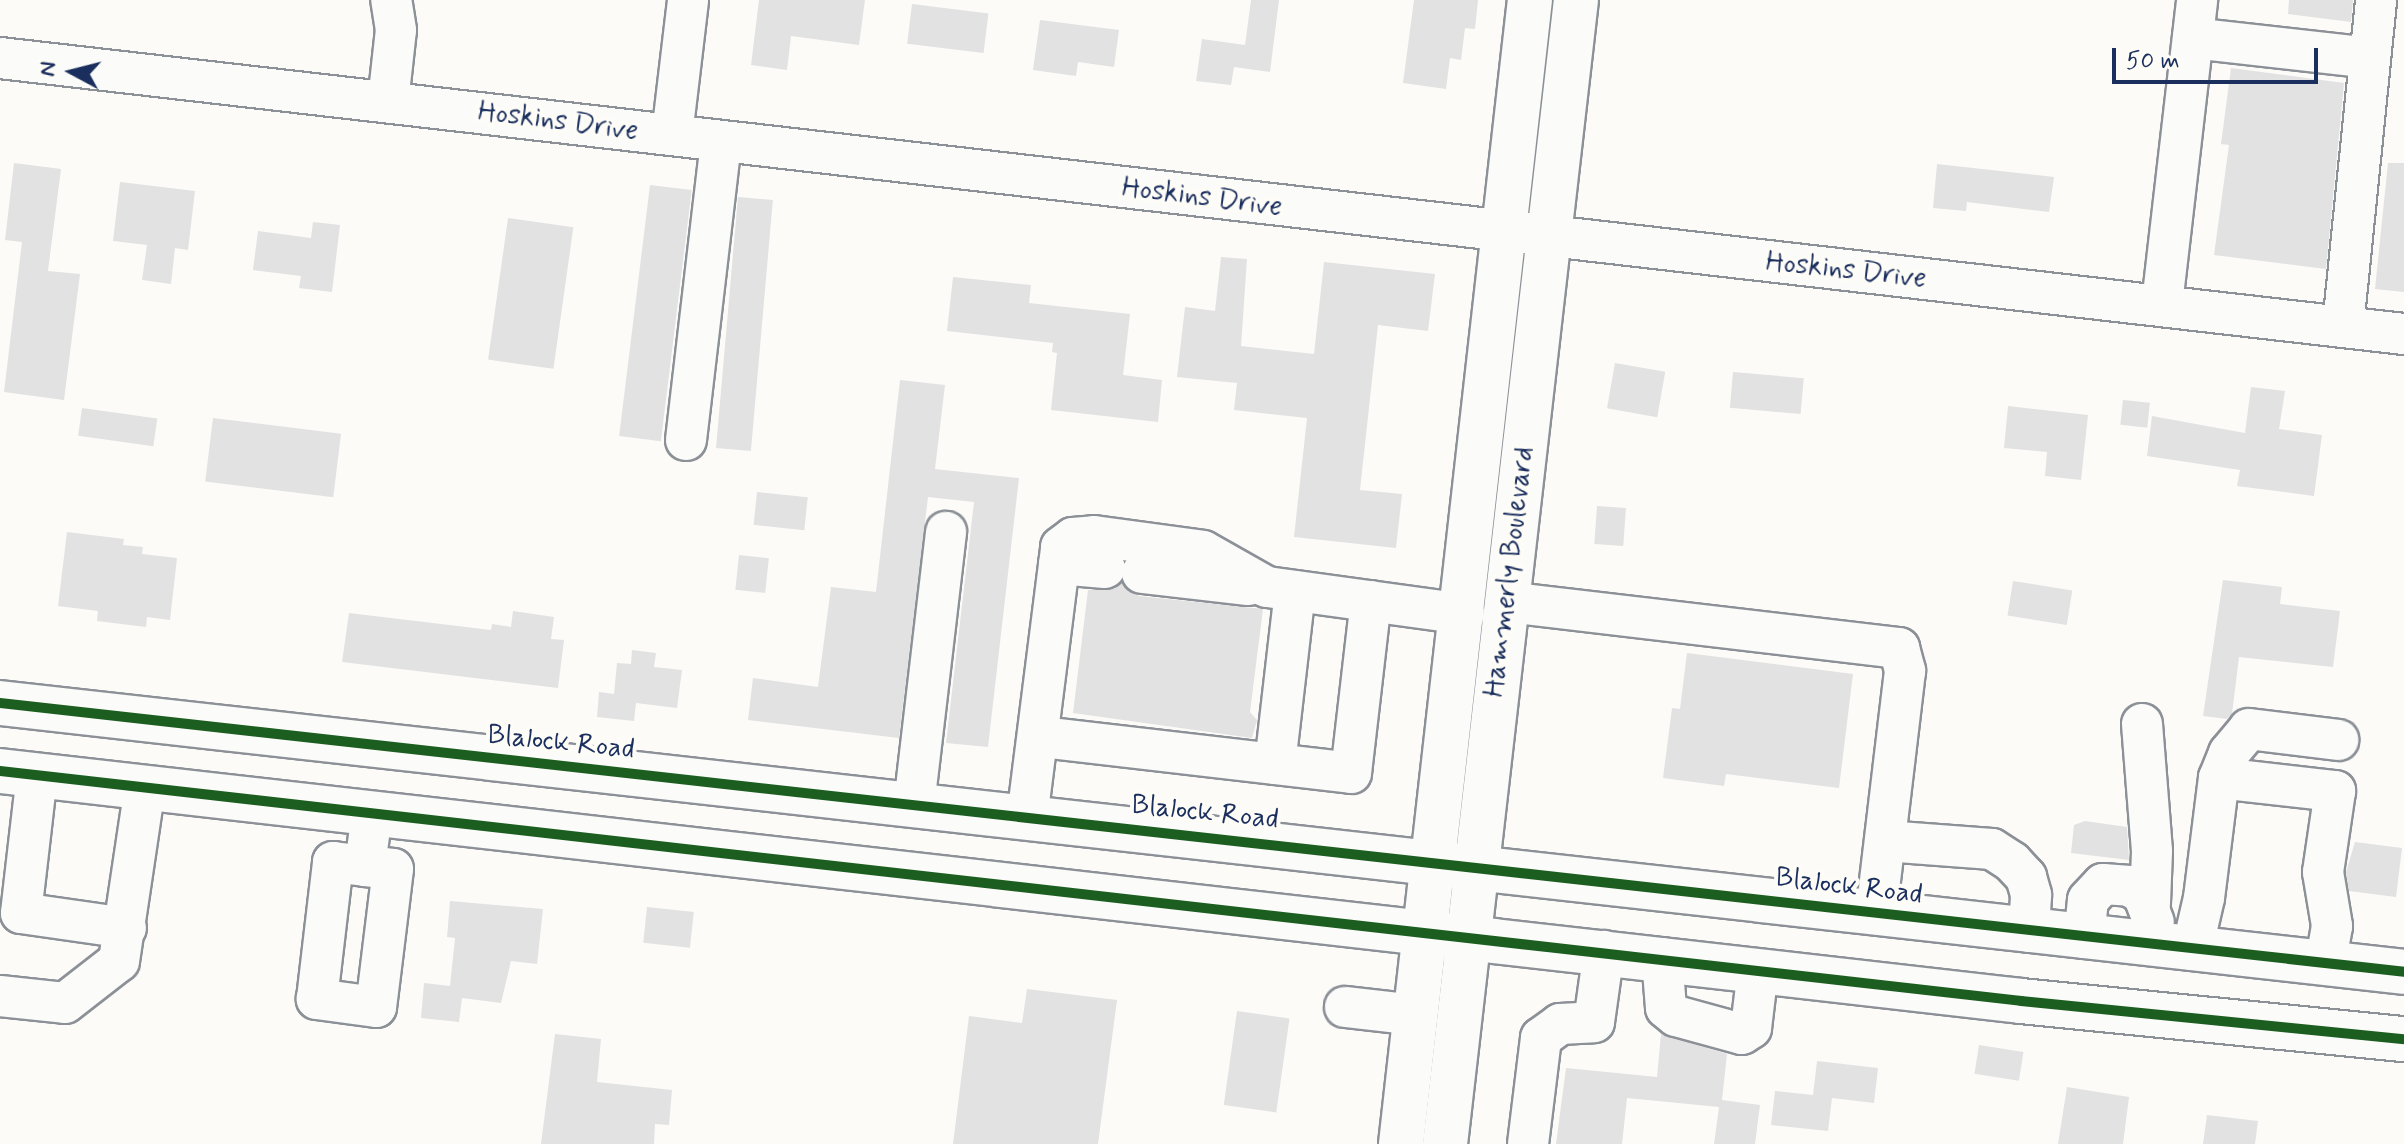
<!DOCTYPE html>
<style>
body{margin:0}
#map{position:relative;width:2404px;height:1144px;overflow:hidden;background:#fcfbf8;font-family:Mynerve,sans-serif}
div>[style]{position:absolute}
.building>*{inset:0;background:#e2e2e2;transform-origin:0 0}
.roads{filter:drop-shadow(2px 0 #8c9097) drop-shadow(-2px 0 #8c9097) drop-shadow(0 2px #8c9097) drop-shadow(0 -2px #8c9097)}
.minor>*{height:40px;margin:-20px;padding:0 20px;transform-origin:20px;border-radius:20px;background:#fbfbf9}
.major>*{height:44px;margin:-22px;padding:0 22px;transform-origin:22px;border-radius:22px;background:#fbfbf9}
.cycleway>*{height:10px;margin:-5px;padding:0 5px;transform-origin:5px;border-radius:5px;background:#1b5e20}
span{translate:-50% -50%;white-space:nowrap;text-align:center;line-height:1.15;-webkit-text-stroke:8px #fdfcf7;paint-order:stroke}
.street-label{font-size:28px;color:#1b2f5e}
.north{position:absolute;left:32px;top:32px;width:80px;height:80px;-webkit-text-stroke:6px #fdfcf7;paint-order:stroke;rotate:277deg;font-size:22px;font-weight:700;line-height:32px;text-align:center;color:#1b2f5e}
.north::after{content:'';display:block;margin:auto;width:28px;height:36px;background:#1b2f5e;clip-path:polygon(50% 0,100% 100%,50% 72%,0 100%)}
.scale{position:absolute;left:2112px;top:48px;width:206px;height:36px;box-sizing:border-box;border:4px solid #1b2f5e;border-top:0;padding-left:10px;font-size:24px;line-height:28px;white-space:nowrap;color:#1b2f5e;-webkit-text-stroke:6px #fdfcf7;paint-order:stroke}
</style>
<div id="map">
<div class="building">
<i style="clip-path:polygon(759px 0,865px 0,859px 45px,791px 36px,787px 70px,751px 65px)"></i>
<i style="clip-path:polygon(1251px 0,1279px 0,1270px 72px,1234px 67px,1231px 85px,1196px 81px,1202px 39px,1245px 45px)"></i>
<i style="clip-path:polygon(1414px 0,1478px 0,1475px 29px,1465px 28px,1461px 60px,1450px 58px,1446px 89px,1403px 83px)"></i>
<i style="clip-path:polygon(2289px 0,2353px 0,2351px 22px,2288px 14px)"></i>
<i style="left:912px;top:4px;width:77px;height:40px;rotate:7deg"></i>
<i style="clip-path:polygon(1040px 20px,1119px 30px,1114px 67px,1078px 62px,1076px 76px,1033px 70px)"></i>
<i style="clip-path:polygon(2231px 68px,2344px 83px,2326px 269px,2214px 255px,2229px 145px,2221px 144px)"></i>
<i style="clip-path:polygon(14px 163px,61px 169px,48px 271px,80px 274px,64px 400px,4px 392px,22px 242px,5px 240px)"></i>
<i style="clip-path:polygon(2388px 163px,2404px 163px,2404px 292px,2375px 289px)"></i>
<i style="clip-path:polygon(1937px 164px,2054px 177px,2049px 212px,1967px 202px,1966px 211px,1933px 208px)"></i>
<i style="clip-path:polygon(120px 182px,195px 191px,188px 250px,175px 248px,171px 284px,142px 280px,147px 245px,113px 241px)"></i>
<i style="left:650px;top:185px;width:42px;height:253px;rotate:7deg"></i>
<i style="left:738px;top:197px;width:35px;height:252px;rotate:5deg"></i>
<i style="left:508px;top:218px;width:66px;height:143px;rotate:8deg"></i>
<i style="clip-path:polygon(313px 222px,340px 225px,332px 292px,299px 288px,301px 276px,253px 270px,258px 231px,311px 238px)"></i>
<i style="clip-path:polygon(1221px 257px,1247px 259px,1241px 346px,1314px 354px,1324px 262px,1435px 274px,1428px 331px,1378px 325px,1360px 490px,1402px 494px,1396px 548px,1294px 537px,1307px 418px,1234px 410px,1237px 383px,1177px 377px,1185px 307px,1215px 311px)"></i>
<i style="clip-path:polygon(953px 277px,1031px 285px,1029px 303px,1130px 314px,1123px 375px,1162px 380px,1158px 422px,1051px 410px,1057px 353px,1052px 352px,1053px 343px,947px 331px)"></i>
<i style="left:1615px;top:363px;width:51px;height:46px;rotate:10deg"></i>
<i style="left:1733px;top:372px;width:71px;height:36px;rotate:5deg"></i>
<i style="clip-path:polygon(900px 380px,945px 385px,935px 469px,1019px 478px,988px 747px,946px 743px,974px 502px,928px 497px,899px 738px,748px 720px,753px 678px,818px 687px,831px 587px,876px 592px)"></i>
<i style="clip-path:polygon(2251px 387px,2285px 391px,2279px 429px,2322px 435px,2314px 496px,2237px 486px,2240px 470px,2147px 456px,2152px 416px,2245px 433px)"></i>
<i style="left:2123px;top:400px;width:27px;height:25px;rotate:6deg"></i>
<i style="clip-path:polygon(2008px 406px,2088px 415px,2081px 480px,2045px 476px,2047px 452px,2004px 448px)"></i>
<i style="left:82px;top:408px;width:76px;height:28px;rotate:8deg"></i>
<i style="left:213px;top:418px;width:129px;height:64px;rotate:7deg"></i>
<i style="left:757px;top:492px;width:51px;height:33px;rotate:6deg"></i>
<i style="left:1597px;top:506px;width:29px;height:38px;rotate:4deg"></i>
<i style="clip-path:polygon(67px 532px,124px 539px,123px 545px,143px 547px,142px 554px,177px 558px,170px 620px,147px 617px,146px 627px,97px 621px,98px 611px,58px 606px)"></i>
<i style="left:739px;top:555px;width:30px;height:35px;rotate:6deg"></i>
<i style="clip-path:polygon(2223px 580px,2282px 587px,2280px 604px,2340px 611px,2333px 667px,2239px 657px,2232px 714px,2227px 719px,2203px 716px)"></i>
<i style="left:2013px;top:581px;width:60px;height:35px;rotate:9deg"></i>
<i style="clip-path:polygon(1122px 583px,1139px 596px,1263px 609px,1250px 712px,1257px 720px,1252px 738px,1073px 713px,1088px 590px,1114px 589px)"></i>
<i style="clip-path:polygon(513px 611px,554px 617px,551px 639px,564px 640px,558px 688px,342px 662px,349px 613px,491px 630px,492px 624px,511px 627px)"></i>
<i style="clip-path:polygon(632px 650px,656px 653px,654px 667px,682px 670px,677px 708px,636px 703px,634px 721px,597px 717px,599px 692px,614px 694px,617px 663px,631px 664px)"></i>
<i style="clip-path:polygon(1687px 653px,1853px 674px,1839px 788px,1726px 774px,1724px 786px,1663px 778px,1672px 708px,1680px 709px)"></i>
<i style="clip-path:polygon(2085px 821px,2127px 827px,2129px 860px,2071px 853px,2074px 825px)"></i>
<i style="clip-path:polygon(2355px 842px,2402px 848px,2396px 897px,2349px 891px,2346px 872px)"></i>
<i style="clip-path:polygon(450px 901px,543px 909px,537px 964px,511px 961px,501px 1003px,462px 998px,459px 1022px,421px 1018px,424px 983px,450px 986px,455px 938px,447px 937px)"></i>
<i style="left:647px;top:907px;width:47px;height:36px;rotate:6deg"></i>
<i style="clip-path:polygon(1027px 989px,1117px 1000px,1098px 1144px,953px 1144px,969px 1016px,1022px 1023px)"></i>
<i style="left:1237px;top:1011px;width:53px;height:95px;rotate:8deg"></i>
<i style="clip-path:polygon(555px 1034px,601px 1039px,597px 1082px,672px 1090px,669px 1125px,655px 1124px,654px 1144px,541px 1144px)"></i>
<i style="clip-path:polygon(1661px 1034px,1727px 1054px,1722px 1100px,1760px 1105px,1755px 1144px,1714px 1144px,1719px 1107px,1627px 1098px,1622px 1144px,1556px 1144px,1566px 1068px,1657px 1077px)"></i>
<i style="left:1979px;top:1045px;width:45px;height:29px;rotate:9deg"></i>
<i style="clip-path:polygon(1817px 1061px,1878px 1068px,1874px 1103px,1832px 1098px,1828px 1131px,1771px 1125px,1775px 1091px,1813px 1095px)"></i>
<i style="clip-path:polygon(2067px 1087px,2129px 1097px,2123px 1144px,2058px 1144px)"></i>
<i style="clip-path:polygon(2207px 1115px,2258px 1121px,2255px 1144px,2203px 1144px)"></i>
</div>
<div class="roads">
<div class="minor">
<i style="left:2193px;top:38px;width:178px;rotate:6.4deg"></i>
<i style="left:0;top:58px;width:2420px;rotate:6.55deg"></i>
<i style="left:388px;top:102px;width:72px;rotate:-83.7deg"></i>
<i style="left:396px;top:30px;width:30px;rotate:-99deg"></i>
<i style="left:672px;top:135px;width:136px;rotate:-83.2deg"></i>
<i style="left:2162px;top:304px;width:306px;rotate:-83.4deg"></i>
<i style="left:2343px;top:326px;width:328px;rotate:-84.2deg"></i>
<i style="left:686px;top:440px;width:301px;rotate:-83.3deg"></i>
<i style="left:1059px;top:564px;width:46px;rotate:5deg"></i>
<i style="left:1142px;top:573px;width:107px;rotate:6.5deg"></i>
<i style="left:1507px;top:602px;width:395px;rotate:6.7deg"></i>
<i style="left:1899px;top:648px;width:24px;rotate:75deg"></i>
<i style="left:1905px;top:671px;width:245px;rotate:96.8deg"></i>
<i style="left:2142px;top:724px;width:127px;rotate:85.5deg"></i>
<i style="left:2152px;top:851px;width:53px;rotate:92.2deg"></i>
<i style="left:1041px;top:737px;width:312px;rotate:6.6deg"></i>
<i style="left:1351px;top:773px;width:173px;rotate:-83.4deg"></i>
<i style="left:1275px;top:764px;width:174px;rotate:-83.4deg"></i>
<i style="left:37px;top:775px;width:139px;rotate:96.6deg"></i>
<i style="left:21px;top:913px;width:106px;rotate:8.1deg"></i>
<i style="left:2219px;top:778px;width:117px;rotate:6.4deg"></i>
<i style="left:2335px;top:791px;width:82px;rotate:98.4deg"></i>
<i style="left:2323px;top:872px;width:55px;rotate:80.5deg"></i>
<i style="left:2332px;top:926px;width:39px;rotate:100deg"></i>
<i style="left:914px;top:805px;width:275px;rotate:-83.3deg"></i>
<i style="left:1027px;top:818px;width:273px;rotate:-82.8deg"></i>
<i style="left:1061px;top:547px;width:15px;rotate:-37deg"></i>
<i style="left:1073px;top:538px;width:21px;rotate:-5deg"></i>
<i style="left:1094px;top:536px;width:110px;rotate:7.8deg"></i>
<i style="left:1203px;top:551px;width:73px;rotate:29.4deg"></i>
<i style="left:1267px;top:587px;width:199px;rotate:7.8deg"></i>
<i style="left:1885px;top:841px;width:107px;rotate:4.3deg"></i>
<i style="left:1992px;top:849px;width:24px;rotate:33deg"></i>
<i style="left:2012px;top:862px;width:21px;rotate:47deg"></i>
<i style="left:2026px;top:877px;width:19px;rotate:74deg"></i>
<i style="left:2031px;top:895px;width:37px;rotate:93deg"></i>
<i style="left:365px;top:866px;width:28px;rotate:6deg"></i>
<i style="left:393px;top:869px;width:139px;rotate:97deg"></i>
<i style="left:376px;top:1007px;width:60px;rotate:-172.3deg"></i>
<i style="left:317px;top:999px;width:138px;rotate:-83.3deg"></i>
<i style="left:333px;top:862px;width:32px;rotate:7deg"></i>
<i style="left:365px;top:866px;width:53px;rotate:-82.5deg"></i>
<i style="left:2084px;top:938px;width:38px;rotate:-84deg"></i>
<i style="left:2088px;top:900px;width:22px;rotate:-47deg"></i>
<i style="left:2103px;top:884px;width:27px;rotate:4deg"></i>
<i style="left:2130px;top:886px;width:15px;rotate:32deg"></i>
<i style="left:2143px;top:894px;width:30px;rotate:69deg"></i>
<i style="left:2192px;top:950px;width:53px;rotate:-77deg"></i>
<i style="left:2204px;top:898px;width:121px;rotate:-82.9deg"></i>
<i style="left:2219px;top:778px;width:27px;rotate:-68deg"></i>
<i style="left:2229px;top:753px;width:31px;rotate:-50deg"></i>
<i style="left:2249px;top:729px;width:90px;rotate:7deg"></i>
<i style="left:1662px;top:958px;width:50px;rotate:85.4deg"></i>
<i style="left:1666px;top:1008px;width:13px;rotate:39deg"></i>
<i style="left:1676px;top:1016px;width:68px;rotate:15.3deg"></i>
<i style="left:1742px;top:1034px;width:11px;rotate:-34deg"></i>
<i style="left:1751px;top:1028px;width:58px;rotate:-83.1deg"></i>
<i style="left:0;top:996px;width:65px;rotate:6.1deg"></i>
<i style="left:65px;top:1003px;width:68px;rotate:-37.9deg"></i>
<i style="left:119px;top:961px;width:176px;rotate:-81.5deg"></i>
<i style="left:1345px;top:1007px;width:70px;rotate:6.5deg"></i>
<i style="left:1528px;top:1144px;width:107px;rotate:-83deg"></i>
<i style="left:1541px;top:1038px;width:24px;rotate:-36deg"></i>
<i style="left:1560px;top:1024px;width:34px;rotate:-3deg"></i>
<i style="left:1594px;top:1022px;width:72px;rotate:-82deg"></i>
</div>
<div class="major">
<i style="left:0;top:703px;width:2419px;rotate:6.38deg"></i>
<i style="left:0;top:771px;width:2034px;rotate:6.49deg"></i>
<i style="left:2021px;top:1001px;width:385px;rotate:5.7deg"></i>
<i style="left:1401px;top:1144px;width:1151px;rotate:-83.57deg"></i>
<i style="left:1445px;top:1144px;width:1151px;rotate:-83.47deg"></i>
</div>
</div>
<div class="cycleway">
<i style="left:0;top:703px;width:2419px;rotate:6.38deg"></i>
<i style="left:0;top:771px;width:2034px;rotate:6.49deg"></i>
<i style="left:2021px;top:1001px;width:385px;rotate:5.7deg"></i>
</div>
<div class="street-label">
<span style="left:558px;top:122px;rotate:7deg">Hoskins Drive</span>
<span style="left:1202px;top:198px;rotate:7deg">Hoskins Drive</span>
<span style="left:1846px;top:271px;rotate:6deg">Hoskins Drive</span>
<span style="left:1510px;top:572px;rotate:-83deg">Hammerly Boulevard</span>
<span style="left:561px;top:743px;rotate:6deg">Blalock Road</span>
<span style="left:1205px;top:813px;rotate:6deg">Blalock Road</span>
<span style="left:1849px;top:887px;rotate:7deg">Blalock Road</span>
</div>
<div class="north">N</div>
<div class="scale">50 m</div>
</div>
